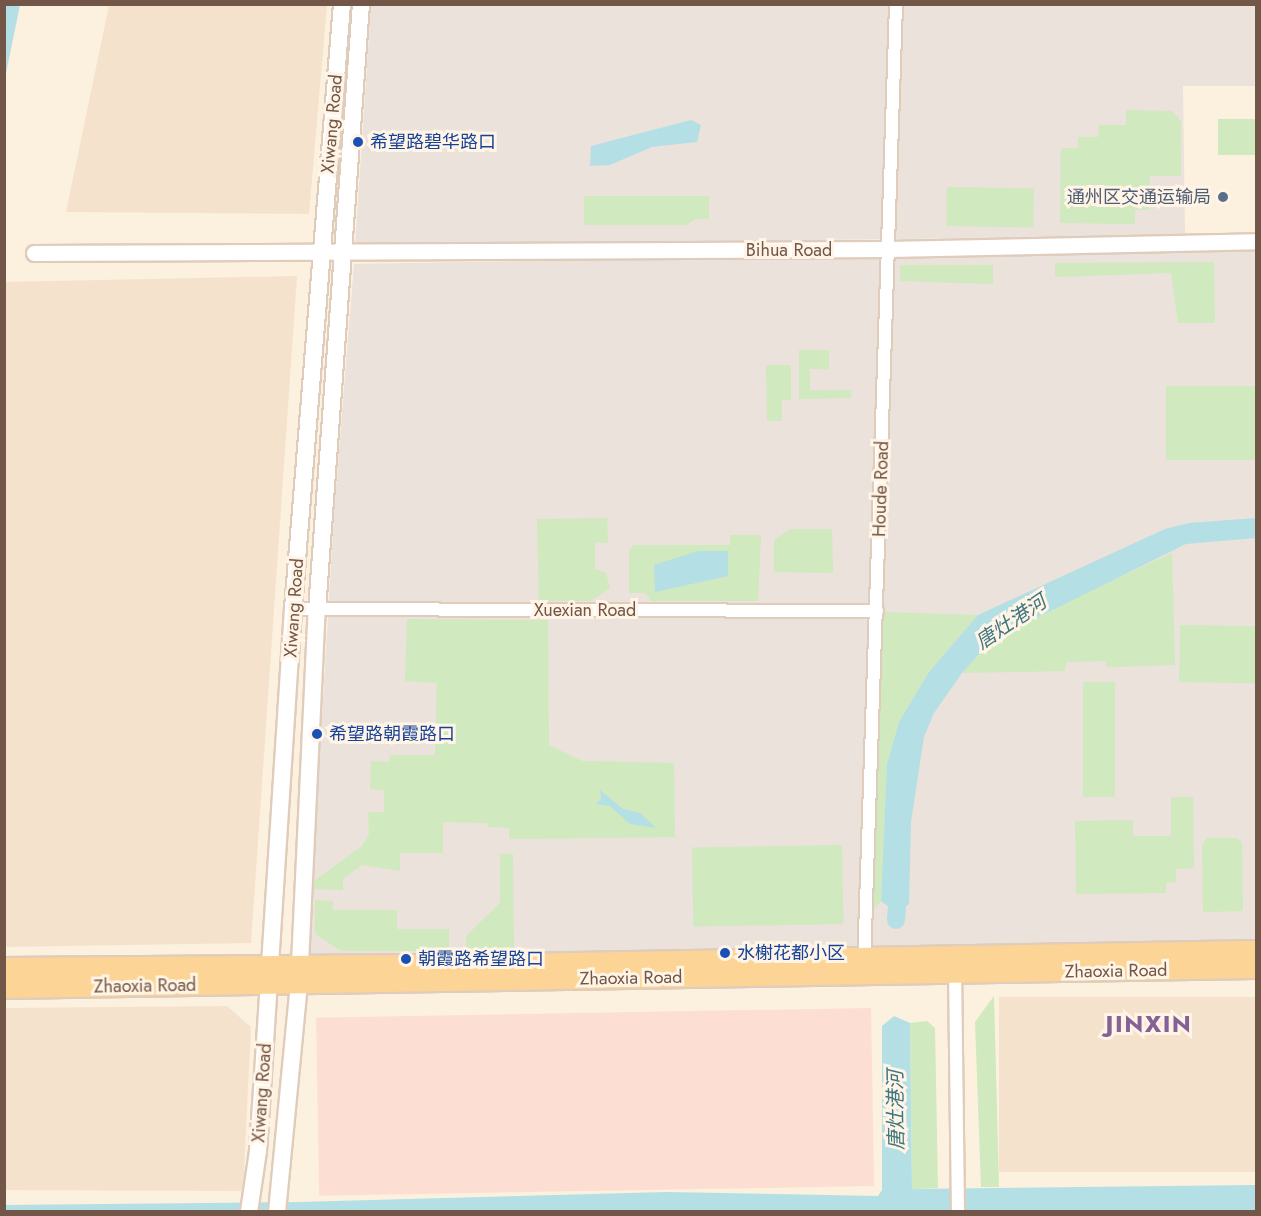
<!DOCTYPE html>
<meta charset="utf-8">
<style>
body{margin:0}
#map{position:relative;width:1261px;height:1216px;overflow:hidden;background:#fcf0df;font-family:Jost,"Noto Sans SC",sans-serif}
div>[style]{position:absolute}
.residential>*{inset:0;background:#f4e2cd;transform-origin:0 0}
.commercial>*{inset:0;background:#fdded2;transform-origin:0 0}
.industrial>*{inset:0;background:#eae2db}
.green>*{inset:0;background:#d0e9be;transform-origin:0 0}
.water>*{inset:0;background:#b4dfe5}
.river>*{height:18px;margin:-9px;padding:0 9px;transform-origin:9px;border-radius:9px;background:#b4dfe5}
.roads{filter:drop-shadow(2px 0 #e0ccbb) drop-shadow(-2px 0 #e0ccbb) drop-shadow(0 2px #e0ccbb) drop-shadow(0 -2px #e0ccbb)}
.minor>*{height:12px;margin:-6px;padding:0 6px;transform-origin:6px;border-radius:6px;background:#fff}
.tertiary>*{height:15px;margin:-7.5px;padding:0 7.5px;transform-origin:7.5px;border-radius:7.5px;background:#fff}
.secondary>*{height:16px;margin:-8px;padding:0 8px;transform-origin:8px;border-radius:8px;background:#fff}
.primary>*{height:20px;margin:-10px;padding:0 10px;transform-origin:10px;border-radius:10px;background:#fcd596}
.dots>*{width:16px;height:16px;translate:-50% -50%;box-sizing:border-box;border:3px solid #fff4e5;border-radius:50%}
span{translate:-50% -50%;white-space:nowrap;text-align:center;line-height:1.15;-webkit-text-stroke:6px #fff4e5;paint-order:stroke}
.street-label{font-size:18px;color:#725647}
.transit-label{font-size:18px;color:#164399}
.left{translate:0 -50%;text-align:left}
.service-label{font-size:18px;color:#4e5e75}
.right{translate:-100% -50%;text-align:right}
.water-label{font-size:20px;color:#3e757f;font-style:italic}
.district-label{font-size:24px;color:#846296;font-weight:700;letter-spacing:1.5px}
.frame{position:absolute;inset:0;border:6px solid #725647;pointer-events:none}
</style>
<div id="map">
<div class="residential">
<i style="clip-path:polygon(109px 5px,327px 5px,309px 214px,66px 212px)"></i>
<i style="clip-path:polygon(297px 276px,251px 943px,5px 947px,5px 282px)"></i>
<i style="left:1256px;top:997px;width:175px;height:257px;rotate:90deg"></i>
<i style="clip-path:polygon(227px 1006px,251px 1027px,243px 1191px,5px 1190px,5px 1008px)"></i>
</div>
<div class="commercial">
<i style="left:871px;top:1008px;width:178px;height:555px;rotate:89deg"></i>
</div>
<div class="industrial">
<i style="clip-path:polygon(371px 5px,1256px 5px,1256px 86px,1183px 86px,1185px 236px,355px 245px)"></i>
<i style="clip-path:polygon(1168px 250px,1256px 251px,1256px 945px,308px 955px,334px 514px,354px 264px)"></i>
</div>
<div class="green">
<i style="clip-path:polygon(1126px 110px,1172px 111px,1181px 121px,1181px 176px,1150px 176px,1149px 210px,1135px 210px,1135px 224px,1060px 223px,1061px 148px,1078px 148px,1078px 137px,1098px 137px,1099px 125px,1126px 125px)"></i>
<i style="left:1256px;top:119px;width:36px;height:38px;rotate:90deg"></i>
<i style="left:947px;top:187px;width:87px;height:39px;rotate:1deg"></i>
<i style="clip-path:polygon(584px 196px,709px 196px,709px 219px,695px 219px,687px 225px,584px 225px)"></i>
<i style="clip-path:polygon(1214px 262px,1215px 323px,1178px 323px,1171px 273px,1055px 277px,1055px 263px)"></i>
<i style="clip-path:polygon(900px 265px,993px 265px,993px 284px,900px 281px)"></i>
<i style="clip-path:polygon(799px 350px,829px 350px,829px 369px,810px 369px,810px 390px,851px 390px,851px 398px,799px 399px)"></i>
<i style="clip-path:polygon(766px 365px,791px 365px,791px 400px,782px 400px,782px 421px,767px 421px)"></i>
<i style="left:1166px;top:386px;width:90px;height:74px"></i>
<i style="clip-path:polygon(607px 518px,608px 543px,595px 543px,595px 569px,606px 573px,610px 588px,591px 601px,539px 601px,537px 519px)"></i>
<i style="clip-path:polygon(790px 529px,832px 529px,833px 573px,774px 572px,774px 540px)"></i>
<i style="clip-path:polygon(730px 535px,761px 535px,758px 601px,651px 601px,645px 593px,629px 593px,629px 550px,634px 545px,730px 545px)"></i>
<i style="clip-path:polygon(1172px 553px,1175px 665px,1111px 667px,1106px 666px,1106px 661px,1066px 662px,1065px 671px,962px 673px,992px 640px,1034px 616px)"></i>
<i style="clip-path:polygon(882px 612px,978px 615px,929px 672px,899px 722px,887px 764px,881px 901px,869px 914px)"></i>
<i style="clip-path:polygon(407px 619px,548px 620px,549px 745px,582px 761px,674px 763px,675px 837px,509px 839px,509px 828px,488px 827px,487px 823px,443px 822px,443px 853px,400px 853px,400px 871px,362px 865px,343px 879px,343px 890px,314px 889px,314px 881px,362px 846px,369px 834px,368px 812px,384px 812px,384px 790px,370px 789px,371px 761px,389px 762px,390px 755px,435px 755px,437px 683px,405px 681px)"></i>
<i style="left:1180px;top:625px;width:76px;height:57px;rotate:1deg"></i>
<i style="left:1083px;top:682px;width:32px;height:115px"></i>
<i style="clip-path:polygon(1171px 797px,1193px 797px,1194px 868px,1176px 869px,1176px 882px,1166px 883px,1166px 893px,1076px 894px,1075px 821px,1133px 820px,1133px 836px,1171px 836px)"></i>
<i style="clip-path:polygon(1207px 838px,1237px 838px,1242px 842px,1243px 911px,1203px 912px,1202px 845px)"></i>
<i style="left:842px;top:845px;width:79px;height:150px;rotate:89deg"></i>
<i style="clip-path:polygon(500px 854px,513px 854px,514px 951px,466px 952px,466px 936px,500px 903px)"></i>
<i style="clip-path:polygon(315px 900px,333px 901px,333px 910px,397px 910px,397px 929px,449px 929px,449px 951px,341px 951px,315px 934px)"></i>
<i style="clip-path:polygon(994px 996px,999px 1187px,981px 1187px,975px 1022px)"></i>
<i style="clip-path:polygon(927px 1021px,935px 1028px,938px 1188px,912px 1189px,910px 1023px)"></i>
</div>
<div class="water">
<i style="clip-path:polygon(5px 4px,20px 5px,5px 78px,4px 5px)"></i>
<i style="clip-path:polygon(691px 120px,701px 125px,697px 142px,652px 147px,610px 165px,590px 166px,591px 146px)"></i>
<i style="clip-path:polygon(1256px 518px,1256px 538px,1186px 544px,992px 640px,962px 673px,934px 713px,924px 737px,911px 822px,909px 904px,897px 913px,881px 901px,887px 764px,899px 722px,929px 672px,978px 615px,1165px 529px,1189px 523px)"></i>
<i style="clip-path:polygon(698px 551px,728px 551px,728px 576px,655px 592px,654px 565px)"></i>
<i style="clip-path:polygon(600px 790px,623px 809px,640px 813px,656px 828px,630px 824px,610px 806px,596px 804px,601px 799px)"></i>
<i style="clip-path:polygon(894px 1016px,910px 1023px,912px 1189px,1256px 1185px,1256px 1212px,5px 1212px,4px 1205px,299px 1202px,667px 1192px,878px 1196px,882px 1190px,882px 1026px)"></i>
</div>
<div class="river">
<i style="left:896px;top:920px;width:31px;rotate:-86deg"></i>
</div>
<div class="roads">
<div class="minor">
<i style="left:293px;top:609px;width:584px;rotate:0.2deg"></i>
<i style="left:864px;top:964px;width:961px;rotate:-88.09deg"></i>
<i style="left:955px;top:968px;width:244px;rotate:89.3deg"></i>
</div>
<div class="tertiary">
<i style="left:34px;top:253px;width:854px;rotate:-0.27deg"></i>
<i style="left:888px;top:249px;width:368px;rotate:-1.2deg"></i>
</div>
<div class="secondary">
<i style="left:249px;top:1212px;width:62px;rotate:-81.6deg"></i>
<i style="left:258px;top:1151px;width:543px;rotate:-86.31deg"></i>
<i style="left:293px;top:609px;width:607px;rotate:-85.37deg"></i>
<i style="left:277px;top:1212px;width:228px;rotate:-84.5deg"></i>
<i style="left:299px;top:985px;width:375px;rotate:-87.3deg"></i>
<i style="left:317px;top:610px;width:608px;rotate:-85.85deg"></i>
</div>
<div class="primary">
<i style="left:4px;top:968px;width:452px;rotate:-0.4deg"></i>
<i style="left:456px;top:965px;width:800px;rotate:-1deg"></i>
<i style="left:4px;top:988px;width:1252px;rotate:-0.92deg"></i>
</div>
</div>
<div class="dots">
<i style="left:358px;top:142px;background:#1a4fb4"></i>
<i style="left:1223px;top:197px;background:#5c6f8a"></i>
<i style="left:317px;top:734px;background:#1a4fb4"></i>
<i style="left:725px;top:953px;background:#1a4fb4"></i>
<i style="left:406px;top:959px;background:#1a4fb4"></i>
</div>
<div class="street-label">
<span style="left:332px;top:124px;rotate:-85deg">Xiwang Road</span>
<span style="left:789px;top:250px">Bihua Road</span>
<span style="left:881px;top:489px;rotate:-88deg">Houde Road</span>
<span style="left:294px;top:608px;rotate:-86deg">Xiwang Road</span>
<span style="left:585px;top:610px">Xuexian Road</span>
<span style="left:1116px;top:971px;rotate:-1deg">Zhaoxia Road</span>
<span style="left:631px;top:978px;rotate:-1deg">Zhaoxia Road</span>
<span style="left:145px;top:986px;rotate:-1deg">Zhaoxia Road</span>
<span style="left:262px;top:1093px;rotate:-86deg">Xiwang Road</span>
</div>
<div class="transit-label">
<span class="left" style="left:370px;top:142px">希望路碧华路口</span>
<span class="left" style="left:329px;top:734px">希望路朝霞路口</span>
<span class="left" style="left:737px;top:953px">水榭花都小区</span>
<span class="left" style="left:418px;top:959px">朝霞路希望路口</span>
</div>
<div class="service-label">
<span class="right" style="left:1211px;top:197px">通州区交通运输局</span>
</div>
<div class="water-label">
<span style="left:1011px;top:622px;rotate:-34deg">唐灶港河</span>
<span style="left:896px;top:1110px;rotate:-91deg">唐灶港河</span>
</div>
<div class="district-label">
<span style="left:1149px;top:1024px">JINXIN</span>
</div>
<div class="frame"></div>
</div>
